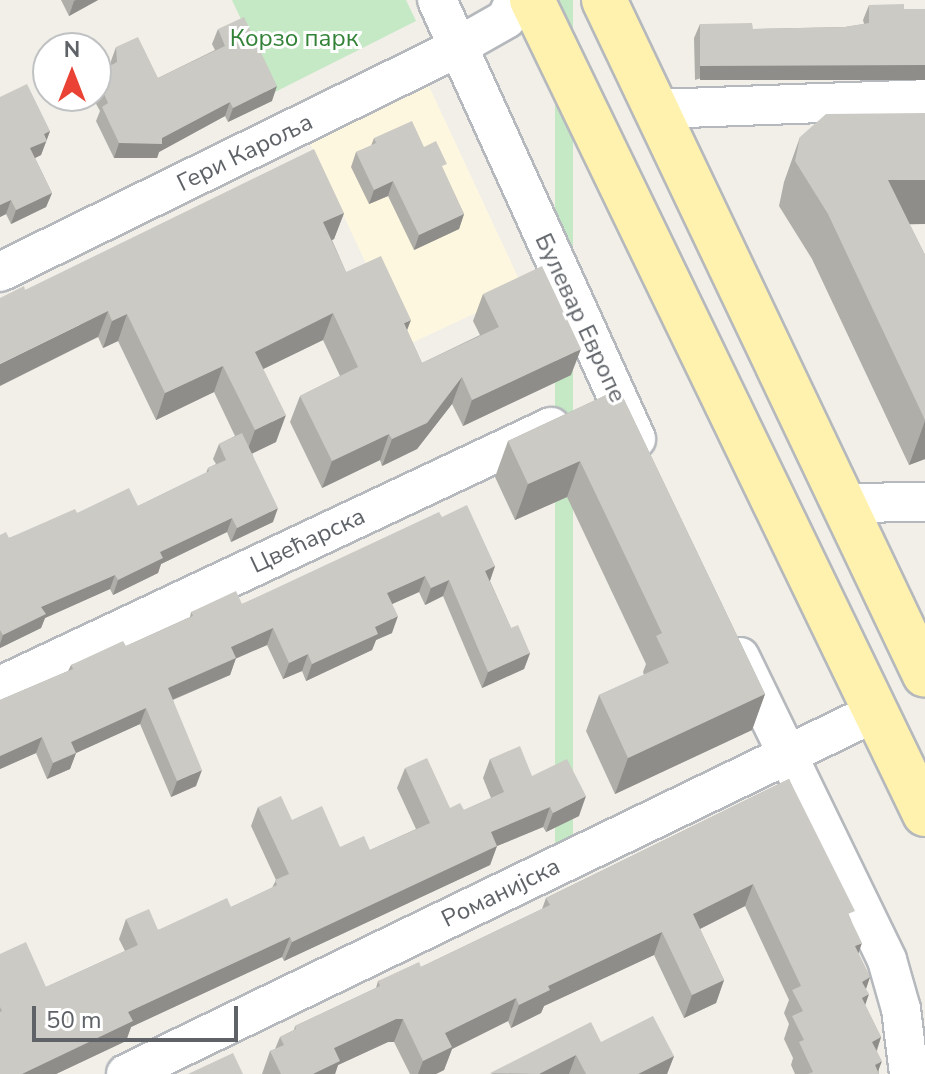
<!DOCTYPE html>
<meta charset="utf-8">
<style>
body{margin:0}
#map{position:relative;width:925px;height:1074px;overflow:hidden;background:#f1efe8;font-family:"Nunito Sans",sans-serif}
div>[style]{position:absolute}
.commercial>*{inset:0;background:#fef7e0;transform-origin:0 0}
.green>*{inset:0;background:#c5e8c5;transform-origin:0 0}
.roads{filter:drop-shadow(2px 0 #b5b8bc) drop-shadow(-2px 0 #b5b8bc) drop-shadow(0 2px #b5b8bc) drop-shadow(0 -2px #b5b8bc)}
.minor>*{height:38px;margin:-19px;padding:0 19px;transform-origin:19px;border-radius:19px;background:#fff}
.major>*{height:44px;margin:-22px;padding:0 22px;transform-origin:22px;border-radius:22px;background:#fff2af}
.wall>*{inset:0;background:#afaea9}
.shaded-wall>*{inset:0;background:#8f8d8a;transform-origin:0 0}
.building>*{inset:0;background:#cccac5}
span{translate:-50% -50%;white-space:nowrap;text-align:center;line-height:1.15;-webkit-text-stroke:6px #fff;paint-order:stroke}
.park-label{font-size:24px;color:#348238}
.street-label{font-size:24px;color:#5f6368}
.north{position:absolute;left:32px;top:32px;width:80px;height:80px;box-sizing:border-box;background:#fff;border:2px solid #bfc1c3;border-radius:50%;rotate:0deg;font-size:22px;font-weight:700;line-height:32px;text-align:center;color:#5f6368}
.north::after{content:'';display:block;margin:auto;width:28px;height:36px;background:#ea4335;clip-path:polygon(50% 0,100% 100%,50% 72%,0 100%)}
.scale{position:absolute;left:32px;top:1006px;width:206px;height:36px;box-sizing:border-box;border:4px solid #5f6368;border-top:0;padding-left:10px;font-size:24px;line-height:28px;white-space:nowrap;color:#5f6368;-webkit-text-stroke:6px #fff;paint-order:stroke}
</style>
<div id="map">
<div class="commercial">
<i style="left:427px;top:82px;width:230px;height:132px;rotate:65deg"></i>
</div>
<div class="green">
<i style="clip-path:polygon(232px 0,406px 0,416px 21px,275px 92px)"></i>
<i style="left:555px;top:0;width:18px;height:844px"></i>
</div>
<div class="roads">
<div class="minor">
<i style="left:437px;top:0;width:482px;rotate:65.6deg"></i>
<i style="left:658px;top:109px;width:267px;rotate:-2.1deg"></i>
<i style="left:0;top:272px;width:491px;rotate:-26.1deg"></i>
<i style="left:441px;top:56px;width:75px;rotate:-29.6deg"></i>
<i style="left:506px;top:19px;width:21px;rotate:-65deg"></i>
<i style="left:844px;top:503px;width:81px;rotate:-0.7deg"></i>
<i style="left:740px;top:657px;width:337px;rotate:64.1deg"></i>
<i style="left:887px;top:960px;width:51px;rotate:74.1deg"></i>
<i style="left:901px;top:1009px;width:65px;rotate:83deg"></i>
<i style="left:0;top:686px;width:609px;rotate:-25.18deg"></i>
<i style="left:126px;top:1074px;width:833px;rotate:-25.77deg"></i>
</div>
<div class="major">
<i style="left:532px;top:0;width:904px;rotate:64.23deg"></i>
<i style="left:604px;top:0;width:747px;rotate:64.57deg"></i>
</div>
</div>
<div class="wall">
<i style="clip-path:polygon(61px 0,98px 0,69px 16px)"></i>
<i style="clip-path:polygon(869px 5px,904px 9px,925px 9px,695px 80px,694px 38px,700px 24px,753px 29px,845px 27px,864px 24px,863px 20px)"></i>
<i style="clip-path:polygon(218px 29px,272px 101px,228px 122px,225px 116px,159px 152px,157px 158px,114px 158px,96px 121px,100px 111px,95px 102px,102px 86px,101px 83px,106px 68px,111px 66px,111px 61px,116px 47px,158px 78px,215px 50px,212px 44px)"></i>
<i style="clip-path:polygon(0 97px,50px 131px,41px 155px,35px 158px,52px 193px,46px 207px,11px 224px,6px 214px,0 217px)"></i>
<i style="clip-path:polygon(800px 137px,910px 225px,925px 255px,925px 459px,909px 465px,812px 259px,779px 206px,784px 182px)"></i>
<i style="clip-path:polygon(374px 138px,424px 147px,444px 172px,464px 214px,459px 229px,414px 250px,388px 196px,369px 204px,351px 167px,356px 152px,371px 146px)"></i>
<i style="clip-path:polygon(344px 213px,334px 239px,332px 240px,346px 272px,407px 330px,422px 363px,480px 335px,473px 321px,483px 294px,571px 375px,463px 426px,452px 404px,417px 449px,382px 466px,380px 460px,322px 488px,290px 422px,300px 396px,340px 376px,323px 340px,263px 369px,276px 442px,252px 453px,273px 522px,231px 542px,227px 532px,161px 564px,158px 573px,113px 595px,110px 589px,45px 618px,41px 628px,0 648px,0 535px,9px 538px,77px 513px,138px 506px,206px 473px,208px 468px,216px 464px,213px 459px,219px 444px,235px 436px,214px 392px,156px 420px,118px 341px,103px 348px,98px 337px,25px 290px)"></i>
<i style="clip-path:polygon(619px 389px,765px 694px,752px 730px,615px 794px,586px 731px,599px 695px,644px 675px,643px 672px,646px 664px,567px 497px,515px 520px,495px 477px,508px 441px)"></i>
<i style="clip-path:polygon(442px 517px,495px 566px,490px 581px,511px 628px,530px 653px,524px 669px,482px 688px,443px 596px,425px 605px,419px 592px,392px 604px,392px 633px,376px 640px,372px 650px,306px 681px,302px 671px,283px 679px,267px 645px,236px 658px,230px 675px,173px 700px,196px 786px,171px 797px,140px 724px,76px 753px,70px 769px,47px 779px,36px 753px,0 769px,0 700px,68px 671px,71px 665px,126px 646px,190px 617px,191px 612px,242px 604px)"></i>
<i style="clip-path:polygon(490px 759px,532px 776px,579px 816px,546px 832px,543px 827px,497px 846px,490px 865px,284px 961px,282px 957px,131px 1027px,126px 1041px,56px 1074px,0 1074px,0 954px,46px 987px,125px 951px,119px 939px,126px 919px,158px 930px,231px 907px,272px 888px,276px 880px,251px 826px,258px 807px,292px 820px,340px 847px,370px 850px,416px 829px,397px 788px,405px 768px,450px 808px,464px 810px,491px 798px,483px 778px)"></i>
<i style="clip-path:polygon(789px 779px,851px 920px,858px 953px,870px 977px,866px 989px,865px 1005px,881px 1037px,877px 1051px,879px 1074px,795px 1074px,791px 1065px,793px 1058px,784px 1039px,789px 1024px,784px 1013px,789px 1000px,745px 906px,700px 929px,724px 980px,716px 1003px,684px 1018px,654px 955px,544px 1006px,541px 1013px,511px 1028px,508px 1021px,452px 1049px,444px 1070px,436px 1074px,410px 1074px,394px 1042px,388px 1042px,338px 1065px,335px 1074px,262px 1074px,270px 1051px,275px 1049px,280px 1037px,294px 1030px,295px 1026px,376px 988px,378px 981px,421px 967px,542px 909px,546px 898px)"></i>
<i style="clip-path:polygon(601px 1042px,674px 1056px,667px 1074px,490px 1074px)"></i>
</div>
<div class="shaded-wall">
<i style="clip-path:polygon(76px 0,98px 0,69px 16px,74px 1px)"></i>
<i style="left:925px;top:65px;width:15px;height:225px;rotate:90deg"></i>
<i style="clip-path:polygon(277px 86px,272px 101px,228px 122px,233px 108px)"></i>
<i style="clip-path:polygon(230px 102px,225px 116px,159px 152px,157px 158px,114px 158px,119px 143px,162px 138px)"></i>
<i style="clip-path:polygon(50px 131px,41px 155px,25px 163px,30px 148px,44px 134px)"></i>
<i style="clip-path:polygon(888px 180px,925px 180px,925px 224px,872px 225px)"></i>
<i style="clip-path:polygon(393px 181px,388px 196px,369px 204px,374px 190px)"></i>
<i style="clip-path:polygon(52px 193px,46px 207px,11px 224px,16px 210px)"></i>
<i style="clip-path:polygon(11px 200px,6px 214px,0 217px,0 205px)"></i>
<i style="clip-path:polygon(344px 213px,334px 239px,314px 249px,323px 222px)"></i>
<i style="clip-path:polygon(464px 214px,459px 229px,414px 250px,419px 235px)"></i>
<i style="clip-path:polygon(108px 311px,98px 337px,0 386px,0 364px)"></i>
<i style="clip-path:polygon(333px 313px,323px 340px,245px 378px,255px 352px)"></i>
<i style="clip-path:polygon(127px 314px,118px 341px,103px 348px,112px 321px)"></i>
<i style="clip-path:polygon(411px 320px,401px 346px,404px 323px)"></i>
<i style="clip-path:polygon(581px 349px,571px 375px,463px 426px,472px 400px)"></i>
<i style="clip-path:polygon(223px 366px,214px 392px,156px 420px,165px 393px)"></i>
<i style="clip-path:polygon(462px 377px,452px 404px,417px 449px,382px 466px,392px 439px)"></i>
<i style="clip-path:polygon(286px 415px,276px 442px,245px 457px,255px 430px)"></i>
<i style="clip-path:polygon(925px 421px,925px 459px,909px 465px)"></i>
<i style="clip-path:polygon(389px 434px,380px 460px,322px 488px,332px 461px)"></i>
<i style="clip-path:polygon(580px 461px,567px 497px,515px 520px,528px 484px)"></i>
<i style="clip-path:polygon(278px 508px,273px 522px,231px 542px,237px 528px)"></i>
<i style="clip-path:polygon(232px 518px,227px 532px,161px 564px,158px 573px,113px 595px,118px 580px,160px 552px)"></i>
<i style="clip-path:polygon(495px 566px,489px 583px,485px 571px)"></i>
<i style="clip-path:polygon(115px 575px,110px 589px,45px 618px,41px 628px,0 648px,0 644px,3px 635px,41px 607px)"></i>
<i style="clip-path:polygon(425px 576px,419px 592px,381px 609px,387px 593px)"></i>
<i style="clip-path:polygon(449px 580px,443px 596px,425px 605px,431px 588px)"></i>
<i style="clip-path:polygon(398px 616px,392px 633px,376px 640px,372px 650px,306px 681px,312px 664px,375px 627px)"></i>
<i style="clip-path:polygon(273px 628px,267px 645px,235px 659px,236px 658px,230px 675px,162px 704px,168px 688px,231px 647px)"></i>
<i style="clip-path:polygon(530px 653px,524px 669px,482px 688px,488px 672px)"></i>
<i style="clip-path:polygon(308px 654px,302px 671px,283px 679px,289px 663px)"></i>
<i style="clip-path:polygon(765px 694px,752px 730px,615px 794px,628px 758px)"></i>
<i style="clip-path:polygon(146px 708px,140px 724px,76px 753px,70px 769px,47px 779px,53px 763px,71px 742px)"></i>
<i style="clip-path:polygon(42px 737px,36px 753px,0 769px,0 756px)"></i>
<i style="clip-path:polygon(202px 770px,196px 786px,171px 797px,177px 781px)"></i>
<i style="clip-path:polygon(586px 796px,579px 816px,546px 832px,553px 813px)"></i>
<i style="clip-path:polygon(550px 807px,543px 827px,497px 846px,490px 865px,284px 961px,292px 942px,491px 832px)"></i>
<i style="clip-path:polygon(753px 884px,745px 906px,684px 937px,693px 914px)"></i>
<i style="clip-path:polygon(662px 932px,654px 955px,544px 1006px,541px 1013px,511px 1028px,519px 1005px,548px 986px)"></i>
<i style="clip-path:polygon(290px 937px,282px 957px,131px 1027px,126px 1041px,56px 1074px,22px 1074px,128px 1012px)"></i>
<i style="clip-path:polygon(862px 943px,854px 966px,855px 946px)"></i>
<i style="clip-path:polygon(870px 977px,863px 997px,869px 994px,861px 1017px,862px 982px)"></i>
<i style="clip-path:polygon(724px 980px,716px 1003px,684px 1018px,692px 995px)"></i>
<i style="clip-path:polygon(516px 998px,508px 1021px,452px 1049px,444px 1070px,436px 1074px,418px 1074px,423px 1061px,445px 1033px)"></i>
<i style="clip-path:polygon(396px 1019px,403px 1019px,394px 1042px,388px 1042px,338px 1065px,335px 1074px,313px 1074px,334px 1048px)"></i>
<i style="clip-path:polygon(881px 1037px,873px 1060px,872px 1042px)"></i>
<i style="clip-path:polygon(576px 1055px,569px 1074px,539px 1074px)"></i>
<i style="clip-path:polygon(674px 1056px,667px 1074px,638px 1074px)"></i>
<i style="clip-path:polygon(882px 1061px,877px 1074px,875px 1065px)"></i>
</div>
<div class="building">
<i style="clip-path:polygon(904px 4px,904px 9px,925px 9px,925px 65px,700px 66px,700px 24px,752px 23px,753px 29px,845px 27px,869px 23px,869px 5px)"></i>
<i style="clip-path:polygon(244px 17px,277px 86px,233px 108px,230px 102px,162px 138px,162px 144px,119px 143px,102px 107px,108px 103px,101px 87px,110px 82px,106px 68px,117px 62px,116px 47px,138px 37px,158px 78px,225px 46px,218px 29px)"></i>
<i style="clip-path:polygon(27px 84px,50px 131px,44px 134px,47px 141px,30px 148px,52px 193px,16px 210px,11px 200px,0 205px,0 97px)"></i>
<i style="clip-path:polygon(925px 113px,925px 180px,888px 180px,925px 255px,925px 420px,828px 214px,795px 161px,800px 137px,826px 114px)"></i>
<i style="clip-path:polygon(412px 121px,424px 147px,436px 141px,447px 164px,442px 166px,464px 214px,419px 235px,393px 181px,374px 190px,356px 152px,376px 143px,374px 138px)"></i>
<i style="clip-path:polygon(314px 149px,344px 213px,323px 222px,346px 272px,381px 256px,411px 320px,404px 323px,422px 363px,499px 327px,483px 294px,542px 266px,581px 349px,472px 400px,462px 377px,427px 423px,392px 439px,389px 434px,332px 461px,300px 396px,358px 367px,333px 313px,255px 352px,286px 415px,255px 430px,223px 366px,165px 393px,127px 314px,112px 321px,108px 311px,0 364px,0 298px,24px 286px,25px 290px)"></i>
<i style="clip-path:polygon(619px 389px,765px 694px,628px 758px,599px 695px,669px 663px,656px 636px,662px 633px,580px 461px,528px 484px,508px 441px)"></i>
<i style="clip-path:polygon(242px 433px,278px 508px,237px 528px,232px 518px,160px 552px,163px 558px,118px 580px,115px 575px,41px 607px,46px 614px,3px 635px,0 630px,0 535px,6px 532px,9px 538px,75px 509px,77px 513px,129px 488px,138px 506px,209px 471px,208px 468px,226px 460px,219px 444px)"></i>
<i style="clip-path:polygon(467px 505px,495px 566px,485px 571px,511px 628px,518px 625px,530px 653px,488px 672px,449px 580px,431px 588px,425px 576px,387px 593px,398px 616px,375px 627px,378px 634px,312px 664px,308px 654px,289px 663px,273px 628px,231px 647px,236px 658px,168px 688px,202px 770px,177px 781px,146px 708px,71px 742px,76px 753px,53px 763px,42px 737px,0 756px,0 700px,73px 669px,71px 665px,123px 641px,126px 646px,193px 616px,191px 612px,236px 591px,242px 604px,439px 512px,442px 517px)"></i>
<i style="clip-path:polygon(520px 746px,532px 776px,567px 759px,586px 796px,553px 813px,550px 807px,491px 832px,497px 846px,292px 942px,290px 937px,128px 1012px,133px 1021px,22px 1074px,0 1074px,0 1012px,2px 1011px,0 1007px,0 954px,26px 942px,46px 987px,138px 945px,126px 919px,149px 909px,158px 930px,227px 898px,231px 907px,277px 885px,275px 880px,289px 874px,258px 807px,281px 796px,292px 820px,322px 806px,340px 847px,364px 836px,370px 850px,430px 823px,405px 768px,427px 758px,450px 808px,460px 803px,464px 810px,504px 792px,490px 759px)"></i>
<i style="clip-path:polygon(789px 779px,855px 911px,848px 914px,862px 943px,855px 946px,870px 977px,862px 982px,869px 994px,862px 998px,881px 1037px,872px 1042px,882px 1061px,875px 1065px,879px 1074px,808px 1074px,813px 1072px,799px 1042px,804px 1040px,792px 1016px,803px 1011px,792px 990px,801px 986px,753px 884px,693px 914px,724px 980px,692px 995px,662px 932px,548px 986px,550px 990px,519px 1005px,516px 998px,445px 1033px,452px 1047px,423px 1061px,403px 1019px,396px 1019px,334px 1048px,340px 1061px,313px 1074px,281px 1074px,270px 1051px,284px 1045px,280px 1037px,296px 1029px,295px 1026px,380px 986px,378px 981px,419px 962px,421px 967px,550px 905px,546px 898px)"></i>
<i style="clip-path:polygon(653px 1016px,674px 1056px,638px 1074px,586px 1074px,576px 1055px,539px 1074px,490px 1073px,591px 1022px,601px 1042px)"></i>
<i style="clip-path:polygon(233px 1053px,243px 1074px,188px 1074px)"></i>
</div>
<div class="park-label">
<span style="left:294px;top:39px">Корзо парк</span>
</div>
<div class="street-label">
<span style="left:245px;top:153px;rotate:-26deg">Гери Кароља</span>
<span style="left:580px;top:318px;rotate:65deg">Булевар Европе</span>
<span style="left:308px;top:541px;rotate:-25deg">Цвећарска</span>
<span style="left:501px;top:893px;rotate:-26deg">Романијска</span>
</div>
<div class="north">N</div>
<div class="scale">50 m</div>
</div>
